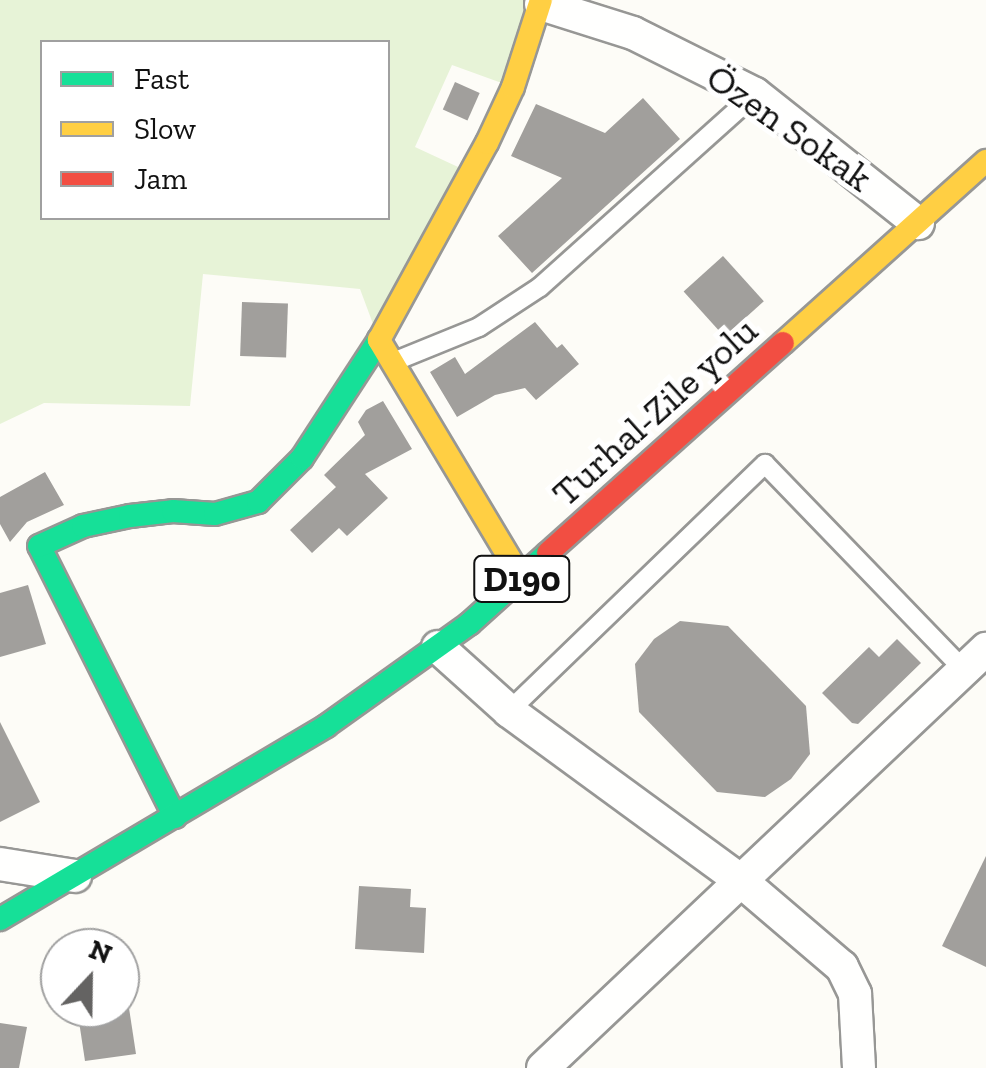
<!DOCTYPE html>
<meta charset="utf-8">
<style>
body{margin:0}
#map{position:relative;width:986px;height:1068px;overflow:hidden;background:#fdfcf7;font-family:"Zilla Slab",serif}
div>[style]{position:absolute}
.green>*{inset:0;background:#e7f3d7}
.building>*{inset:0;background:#a19f9c;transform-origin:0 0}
.roads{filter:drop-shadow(2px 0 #979795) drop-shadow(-2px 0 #979795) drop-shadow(0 2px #979795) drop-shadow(0 -2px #979795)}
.lane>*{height:18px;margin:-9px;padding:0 9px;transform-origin:9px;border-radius:9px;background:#fffffe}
.street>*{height:32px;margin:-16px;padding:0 16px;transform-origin:16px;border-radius:16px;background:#fffffe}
.fast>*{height:22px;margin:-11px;padding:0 11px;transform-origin:11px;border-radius:11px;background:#16e098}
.slow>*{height:22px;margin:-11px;padding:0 11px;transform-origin:11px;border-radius:11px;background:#ffcf43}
.jam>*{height:22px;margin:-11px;padding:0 11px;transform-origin:11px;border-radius:11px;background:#f24e42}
span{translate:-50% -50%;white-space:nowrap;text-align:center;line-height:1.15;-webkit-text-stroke:10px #fff;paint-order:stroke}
.shield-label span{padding:2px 8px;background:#fff;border:2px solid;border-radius:8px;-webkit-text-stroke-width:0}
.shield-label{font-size:35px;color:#111;font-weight:700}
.street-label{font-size:38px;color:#111}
.legend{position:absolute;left:40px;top:40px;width:350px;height:180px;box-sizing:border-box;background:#fff;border:2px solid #a0a0a0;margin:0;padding:12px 18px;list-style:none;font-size:30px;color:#111}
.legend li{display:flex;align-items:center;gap:20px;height:50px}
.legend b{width:50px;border:2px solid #a0a0a0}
.north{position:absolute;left:40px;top:928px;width:100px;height:100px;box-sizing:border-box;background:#fff;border:2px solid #a0a0a0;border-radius:50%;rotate:22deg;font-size:28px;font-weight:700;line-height:40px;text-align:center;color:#111}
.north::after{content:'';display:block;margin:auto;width:35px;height:45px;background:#646362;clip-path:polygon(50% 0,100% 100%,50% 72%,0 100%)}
</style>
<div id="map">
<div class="green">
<i style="clip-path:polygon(evenodd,0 0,541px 0,513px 87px,452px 65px,415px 147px,471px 173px,379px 340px,360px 289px,203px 274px,190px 406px,44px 403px,0 424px,0 0,42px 42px,388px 42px,388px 218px,42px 218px,42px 42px)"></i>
</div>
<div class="building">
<i style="left:455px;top:82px;width:27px;height:30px;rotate:24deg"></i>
<i style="clip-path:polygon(643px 98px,680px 139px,532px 273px,498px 236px,562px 178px,511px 156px,536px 104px,605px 133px)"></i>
<i style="left:723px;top:256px;width:61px;height:53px;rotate:48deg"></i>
<i style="left:242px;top:302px;width:46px;height:54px;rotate:2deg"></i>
<i style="clip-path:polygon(535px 322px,557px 348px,562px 344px,579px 364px,536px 400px,525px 388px,495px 395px,457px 417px,430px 372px,455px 357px,465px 374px)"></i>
<i style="clip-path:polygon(383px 401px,412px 449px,365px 474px,388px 498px,347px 536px,339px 528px,312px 553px,290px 530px,336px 487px,324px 475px,365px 435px,358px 422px,366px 410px)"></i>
<i style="clip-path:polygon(45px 472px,64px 505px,27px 522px,10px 542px,0 524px,0 497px)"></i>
<i style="clip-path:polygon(28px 585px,46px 644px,0 657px,0 593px)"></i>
<i style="clip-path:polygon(680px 621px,728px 626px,806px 706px,810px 754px,791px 779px,765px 797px,717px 792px,639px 712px,635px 664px,654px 639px)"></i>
<i style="clip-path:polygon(897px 639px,921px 663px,858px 724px,852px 723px,822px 693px,869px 647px,879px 657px)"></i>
<i style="clip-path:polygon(0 722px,40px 802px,0 822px)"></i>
<i style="clip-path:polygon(986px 856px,986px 967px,942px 946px)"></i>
<i style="clip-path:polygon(359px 886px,411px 889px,410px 907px,426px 908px,424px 953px,355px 949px)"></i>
<i style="clip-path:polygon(77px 1008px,129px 1008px,136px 1054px,85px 1061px)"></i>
<i style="clip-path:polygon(0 1023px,27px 1027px,19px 1068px,0 1068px)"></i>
</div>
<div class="roads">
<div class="lane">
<i style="left:393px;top:362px;width:93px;rotate:-22.1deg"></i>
<i style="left:479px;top:327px;width:73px;rotate:-33.3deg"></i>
<i style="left:540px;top:287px;width:289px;rotate:-41.9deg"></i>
<i style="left:509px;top:711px;width:356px;rotate:-44deg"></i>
<i style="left:765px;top:464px;width:286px;rotate:46deg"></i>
</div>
<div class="street">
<i style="left:541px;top:4px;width:96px;rotate:17.5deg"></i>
<i style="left:633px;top:33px;width:136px;rotate:26.6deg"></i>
<i style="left:755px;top:94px;width:208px;rotate:38.4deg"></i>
<i style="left:438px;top:647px;width:96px;rotate:42deg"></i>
<i style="left:509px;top:711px;width:286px;rotate:36.2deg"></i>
<i style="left:740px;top:880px;width:134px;rotate:40.5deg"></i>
<i style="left:842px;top:967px;width:30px;rotate:64deg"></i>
<i style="left:855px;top:994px;width:74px;rotate:86.9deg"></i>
<i style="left:0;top:864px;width:76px;rotate:9.1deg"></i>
<i style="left:543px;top:1068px;width:610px;rotate:-43.41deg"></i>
</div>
<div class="fast">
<i style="left:175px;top:817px;width:303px;rotate:-116.6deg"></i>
<i style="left:39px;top:546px;width:48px;rotate:-24.4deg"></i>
<i style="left:83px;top:526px;width:48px;rotate:-12deg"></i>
<i style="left:130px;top:516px;width:43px;rotate:-6.6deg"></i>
<i style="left:173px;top:511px;width:42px;rotate:4.1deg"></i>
<i style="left:215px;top:514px;width:45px;rotate:-15.6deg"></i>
<i style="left:258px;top:502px;width:62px;rotate:-45deg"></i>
<i style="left:302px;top:458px;width:141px;rotate:-56.9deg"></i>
<i style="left:0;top:919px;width:379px;rotate:-30.6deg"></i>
<i style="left:326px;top:726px;width:176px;rotate:-35.5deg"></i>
<i style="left:469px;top:624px;width:106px;rotate:-41.9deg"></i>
</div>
<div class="slow">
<i style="left:783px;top:343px;width:273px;rotate:-41.9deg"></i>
<i style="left:522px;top:579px;width:279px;rotate:-120.9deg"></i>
<i style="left:379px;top:340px;width:225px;rotate:-61.3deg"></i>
<i style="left:487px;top:143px;width:62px;rotate:-65.1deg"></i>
<i style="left:513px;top:87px;width:91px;rotate:-72.2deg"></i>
</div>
<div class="jam">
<i style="left:548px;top:553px;width:315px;rotate:-41.8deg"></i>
</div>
</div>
<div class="shield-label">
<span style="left:522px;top:579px">D190</span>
</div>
<div class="street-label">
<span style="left:789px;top:128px;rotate:35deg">Özen Sokak</span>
<span style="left:655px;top:412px;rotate:-42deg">Turhal-Zile yolu</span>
</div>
<ul class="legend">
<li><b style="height:12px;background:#16e098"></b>Fast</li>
<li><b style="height:12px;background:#ffcf43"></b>Slow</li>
<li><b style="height:12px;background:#f24e42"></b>Jam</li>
</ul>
<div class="north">N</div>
</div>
